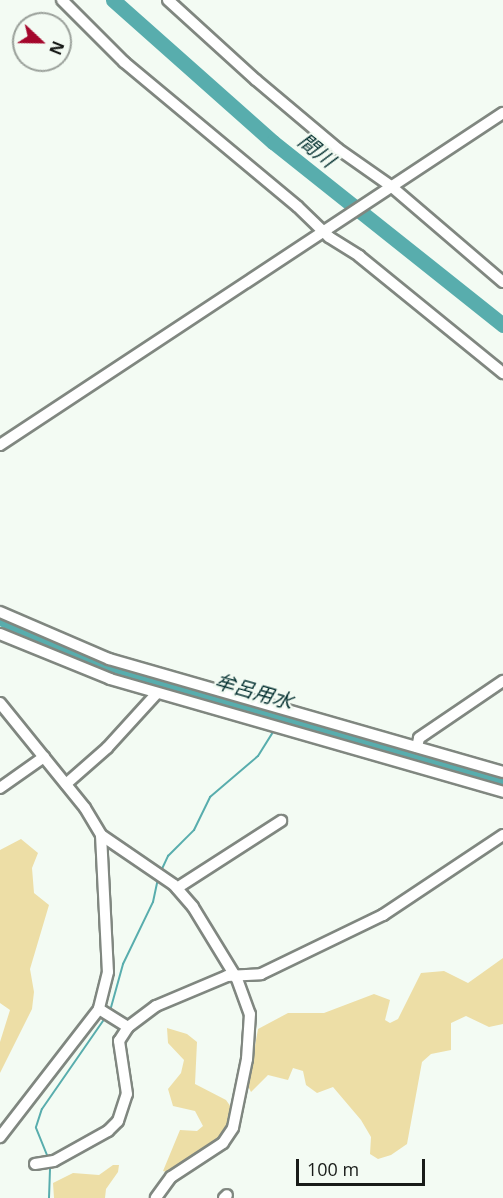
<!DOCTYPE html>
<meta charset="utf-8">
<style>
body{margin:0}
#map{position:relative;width:503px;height:1198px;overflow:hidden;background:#f3fbf3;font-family:"Open Sans","Noto Sans JP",sans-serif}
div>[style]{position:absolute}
.green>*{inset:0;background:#eddea6}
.stream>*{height:2px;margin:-1px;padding:0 1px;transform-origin:1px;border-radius:1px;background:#58adad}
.canal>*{height:9px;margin:-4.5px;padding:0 4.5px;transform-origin:4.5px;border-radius:4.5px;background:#58adad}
.river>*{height:15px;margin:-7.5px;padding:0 7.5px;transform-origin:7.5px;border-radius:7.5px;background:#58adad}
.roads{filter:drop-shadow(2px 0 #808780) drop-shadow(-2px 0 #808780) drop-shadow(0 2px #808780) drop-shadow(0 -2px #808780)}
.minor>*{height:10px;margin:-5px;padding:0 5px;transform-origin:5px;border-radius:5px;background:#fff}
span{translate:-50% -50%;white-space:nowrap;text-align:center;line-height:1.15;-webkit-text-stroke:4.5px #f3fbf3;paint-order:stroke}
.water-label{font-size:20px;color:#043030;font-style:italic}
.north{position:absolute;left:12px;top:12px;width:60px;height:60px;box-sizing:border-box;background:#f3fbf3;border:2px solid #9ba19b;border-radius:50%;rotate:112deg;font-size:16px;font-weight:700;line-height:24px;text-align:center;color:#181b18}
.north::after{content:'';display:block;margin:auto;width:21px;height:27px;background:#a4062b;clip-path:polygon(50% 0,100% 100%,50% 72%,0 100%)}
.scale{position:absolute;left:296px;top:1159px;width:129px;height:27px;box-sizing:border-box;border:3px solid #181b18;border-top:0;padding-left:8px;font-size:18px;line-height:21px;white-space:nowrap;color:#181b18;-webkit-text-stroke:4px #f3fbf3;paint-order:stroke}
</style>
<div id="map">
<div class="green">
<i style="clip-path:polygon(21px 839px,38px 853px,32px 868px,34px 893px,49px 905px,30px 969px,34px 992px,32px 1009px,0 1073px,0 1042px,10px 1010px,0 1003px,0 850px)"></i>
<i style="clip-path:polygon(503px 958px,503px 1024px,489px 1027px,466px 1016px,451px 1023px,451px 1050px,431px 1054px,422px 1062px,407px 1144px,391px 1155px,378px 1159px,370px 1154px,371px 1137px,361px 1120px,333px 1087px,317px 1093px,306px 1085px,303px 1071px,293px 1068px,288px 1080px,268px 1075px,251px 1092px,248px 1086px,258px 1029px,288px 1013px,324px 1013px,374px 994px,390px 1000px,385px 1020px,390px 1023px,398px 1019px,421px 973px,444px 971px,468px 983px)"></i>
<i style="clip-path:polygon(167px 1028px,187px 1034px,197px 1042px,195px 1084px,226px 1100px,233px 1110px,228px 1128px,214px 1144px,170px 1173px,163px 1171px,180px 1130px,197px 1131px,203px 1126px,195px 1111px,173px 1106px,168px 1089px,181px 1073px,184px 1060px,168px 1043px)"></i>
<i style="clip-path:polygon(113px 1165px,119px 1165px,118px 1172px,106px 1189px,105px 1198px,54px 1198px,53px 1183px,73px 1173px,99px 1175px)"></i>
</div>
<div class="stream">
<i style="left:277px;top:723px;width:7px;rotate:-74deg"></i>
<i style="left:161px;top:871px;width:17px;rotate:-65deg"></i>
<i style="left:168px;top:856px;width:37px;rotate:-45deg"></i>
<i style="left:194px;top:830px;width:37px;rotate:-64deg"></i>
<i style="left:210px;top:797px;width:63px;rotate:-40.5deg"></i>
<i style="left:258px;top:756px;width:32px;rotate:-58deg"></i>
<i style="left:110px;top:1011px;width:49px;rotate:-74.5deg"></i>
<i style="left:123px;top:964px;width:69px;rotate:-64.2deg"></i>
<i style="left:153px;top:902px;width:24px;rotate:-78deg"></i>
<i style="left:49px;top:1160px;width:35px;rotate:-112deg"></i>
<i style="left:36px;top:1127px;width:19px;rotate:-72deg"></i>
<i style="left:42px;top:1109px;width:111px;rotate:-55.3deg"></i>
<i style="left:49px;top:1198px;width:33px;rotate:-88deg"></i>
</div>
<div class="canal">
<i style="left:0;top:621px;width:112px;rotate:23.6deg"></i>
<i style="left:103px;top:666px;width:416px;rotate:16deg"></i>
</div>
<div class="river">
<i style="left:113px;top:0;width:214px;rotate:41.6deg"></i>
<i style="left:273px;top:142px;width:294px;rotate:38.5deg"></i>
</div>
<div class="roads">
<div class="minor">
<i style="left:62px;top:0;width:88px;rotate:45deg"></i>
<i style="left:124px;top:62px;width:226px;rotate:39.8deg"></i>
<i style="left:298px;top:207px;width:43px;rotate:44.1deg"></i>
<i style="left:329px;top:237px;width:36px;rotate:32deg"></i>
<i style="left:359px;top:256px;width:186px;rotate:39.1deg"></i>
<i style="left:168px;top:0;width:119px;rotate:42.3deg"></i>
<i style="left:256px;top:80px;width:107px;rotate:40.1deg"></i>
<i style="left:338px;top:149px;width:66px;rotate:35.1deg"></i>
<i style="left:392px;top:187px;width:146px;rotate:40.6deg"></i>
<i style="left:0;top:445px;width:603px;rotate:-33.43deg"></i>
<i style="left:0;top:612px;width:119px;rotate:23.3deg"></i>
<i style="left:109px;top:659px;width:410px;rotate:16deg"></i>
<i style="left:0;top:634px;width:119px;rotate:22.2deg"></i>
<i style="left:110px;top:679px;width:409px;rotate:16deg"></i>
<i style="left:0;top:703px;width:135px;rotate:51deg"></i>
<i style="left:85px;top:808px;width:31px;rotate:59deg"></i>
<i style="left:101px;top:835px;width:137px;rotate:87.1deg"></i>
<i style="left:108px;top:972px;width:38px;rotate:104deg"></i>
<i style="left:99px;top:1009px;width:162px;rotate:127.7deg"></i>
<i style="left:417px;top:747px;width:9px;rotate:-77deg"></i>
<i style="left:419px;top:738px;width:102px;rotate:-34.2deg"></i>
<i style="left:66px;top:784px;width:55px;rotate:-41.3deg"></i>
<i style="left:107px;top:748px;width:74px;rotate:-47.7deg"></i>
<i style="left:0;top:788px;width:54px;rotate:-35.2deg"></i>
<i style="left:101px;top:835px;width:88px;rotate:34.4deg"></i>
<i style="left:174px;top:885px;width:29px;rotate:49deg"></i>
<i style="left:193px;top:907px;width:84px;rotate:58.6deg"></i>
<i style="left:237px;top:979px;width:37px;rotate:70deg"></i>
<i style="left:250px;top:1014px;width:45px;rotate:93.8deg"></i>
<i style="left:247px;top:1059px;width:70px;rotate:101.5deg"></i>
<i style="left:233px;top:1128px;width:18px;rotate:124deg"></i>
<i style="left:223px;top:1143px;width:62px;rotate:146.8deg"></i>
<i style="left:171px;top:1177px;width:26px;rotate:126deg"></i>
<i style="left:177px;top:888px;width:124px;rotate:-32.8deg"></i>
<i style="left:99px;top:1009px;width:34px;rotate:32deg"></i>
<i style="left:35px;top:1164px;width:19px;rotate:-9deg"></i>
<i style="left:54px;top:1161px;width:62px;rotate:-29.1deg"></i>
<i style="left:108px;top:1131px;width:14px;rotate:-45deg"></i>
<i style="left:118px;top:1121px;width:28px;rotate:-72deg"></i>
<i style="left:127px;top:1094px;width:54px;rotate:-98.6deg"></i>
<i style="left:119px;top:1041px;width:17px;rotate:-57deg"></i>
<i style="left:128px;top:1027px;width:35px;rotate:-37deg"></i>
<i style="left:156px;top:1006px;width:77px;rotate:-22.9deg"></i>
<i style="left:227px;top:976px;width:34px;rotate:-3deg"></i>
<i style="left:261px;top:974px;width:136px;rotate:-25.8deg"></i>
<i style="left:383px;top:915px;width:144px;rotate:-33.7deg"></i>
<i style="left:224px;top:1198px;width:4px;rotate:-45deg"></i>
</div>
</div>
<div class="water-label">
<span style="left:317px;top:150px;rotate:39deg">間川</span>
<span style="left:254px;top:691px;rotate:16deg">牟呂用水</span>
</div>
<div class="north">N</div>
<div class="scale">100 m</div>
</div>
